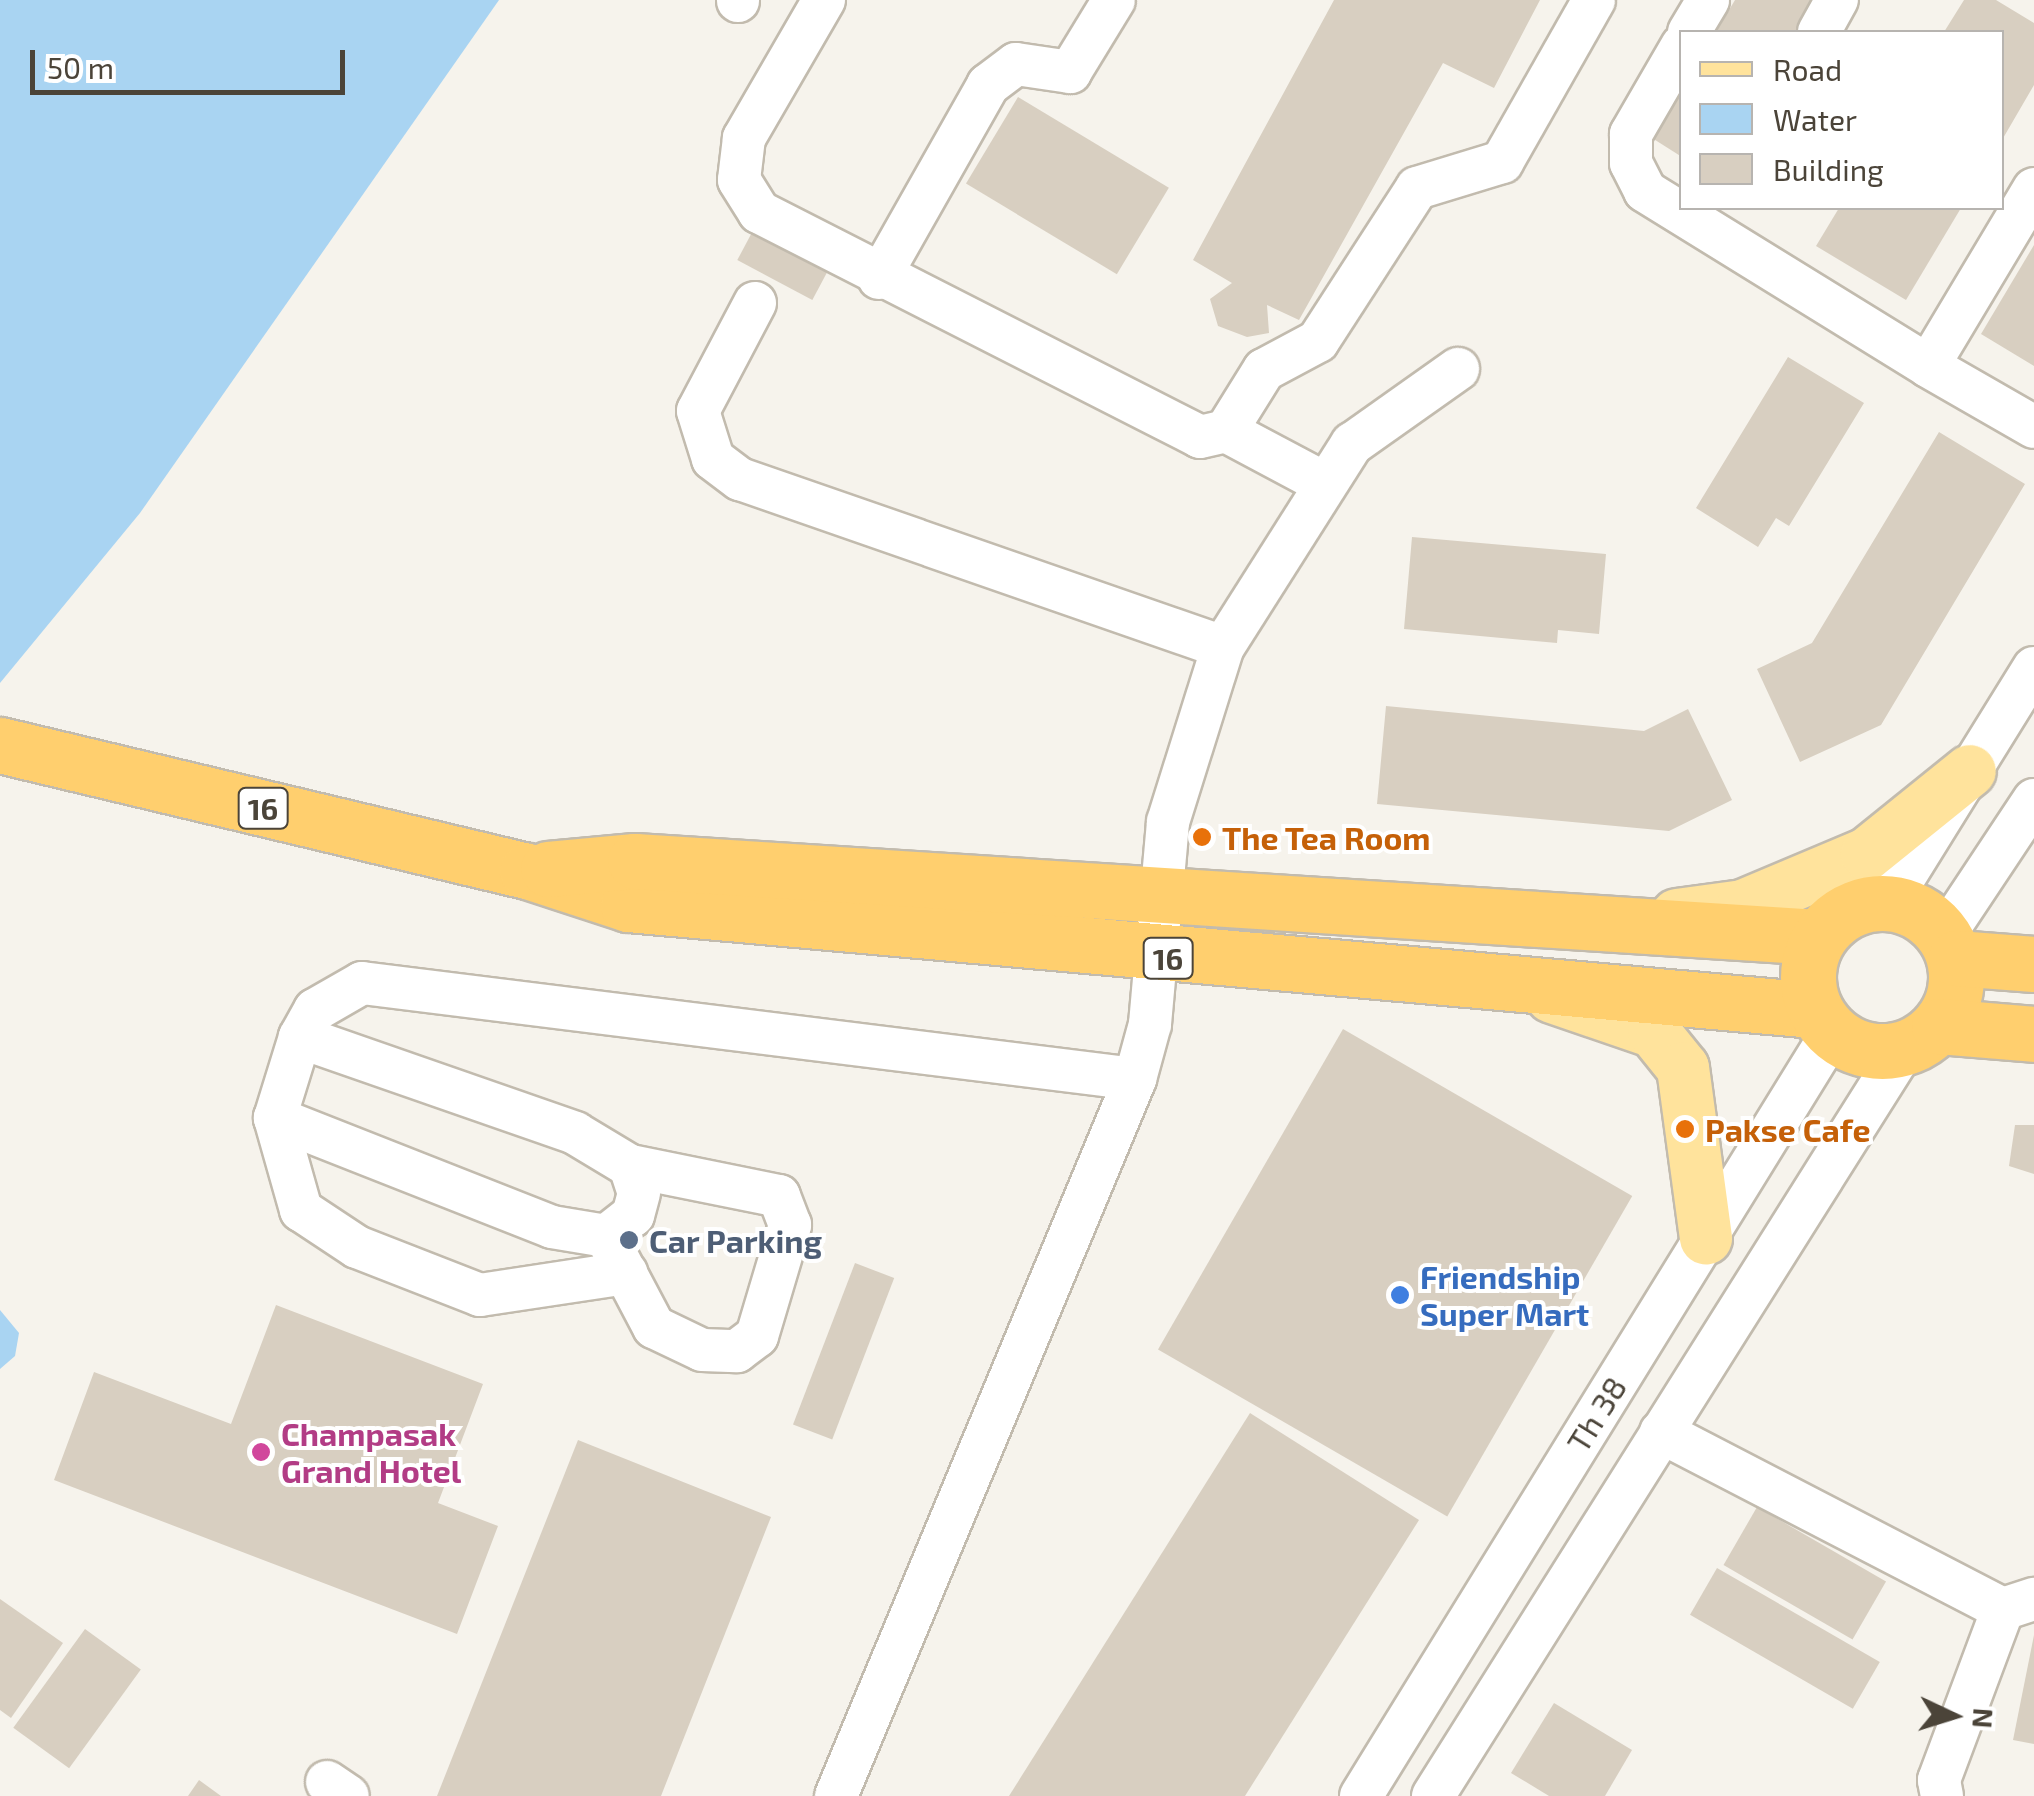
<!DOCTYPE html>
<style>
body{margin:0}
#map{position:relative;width:2034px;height:1796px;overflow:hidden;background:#f6f3ec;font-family:"Exo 2",sans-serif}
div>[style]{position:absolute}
.water>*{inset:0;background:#a9d4f2}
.building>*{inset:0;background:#d8cfc1;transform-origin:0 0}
.roads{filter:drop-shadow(2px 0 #c2bbae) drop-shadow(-2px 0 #c2bbae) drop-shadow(0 2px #c2bbae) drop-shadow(0 -2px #c2bbae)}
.minor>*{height:42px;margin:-21px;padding:0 21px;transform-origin:21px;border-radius:21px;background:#fff}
.major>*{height:52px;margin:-26px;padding:0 26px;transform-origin:26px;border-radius:26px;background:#ffe39c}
.highway>*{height:55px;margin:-27.5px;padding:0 27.5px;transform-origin:27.5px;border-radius:27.5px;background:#ffcf6e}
.highway>.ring{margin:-27.5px;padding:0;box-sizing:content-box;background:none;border:55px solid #ffcf6e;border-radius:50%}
.dots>*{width:28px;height:28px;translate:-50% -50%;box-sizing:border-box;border:5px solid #fff;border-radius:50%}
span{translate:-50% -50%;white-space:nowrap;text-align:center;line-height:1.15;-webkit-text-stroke:8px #fff;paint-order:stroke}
.shield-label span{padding:2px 8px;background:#fff;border:2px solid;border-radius:8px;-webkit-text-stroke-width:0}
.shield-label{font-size:30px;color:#4b4439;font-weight:700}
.food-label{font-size:32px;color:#c56008;font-weight:700}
.left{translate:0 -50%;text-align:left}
.service-label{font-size:32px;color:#4e5e75;font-weight:700}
.shop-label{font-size:32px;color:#366cbe;font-weight:700}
.street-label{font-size:32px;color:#4b4439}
.hotel-label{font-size:32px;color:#b23c85;font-weight:700}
.legend{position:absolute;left:1679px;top:30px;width:325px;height:180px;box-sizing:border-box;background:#fff;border:2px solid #b7b4b0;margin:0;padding:12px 18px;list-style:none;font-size:30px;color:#4b4439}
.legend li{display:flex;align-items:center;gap:20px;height:50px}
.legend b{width:50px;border:2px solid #b7b4b0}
.north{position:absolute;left:1904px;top:1666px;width:100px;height:100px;-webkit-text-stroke:8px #fff;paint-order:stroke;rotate:94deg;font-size:28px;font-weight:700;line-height:40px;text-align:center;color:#4b4439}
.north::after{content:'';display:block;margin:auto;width:35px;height:45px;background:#4b4439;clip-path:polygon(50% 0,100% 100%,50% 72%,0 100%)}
.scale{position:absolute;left:30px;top:50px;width:315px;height:45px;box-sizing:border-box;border:5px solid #4b4439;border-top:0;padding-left:12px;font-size:30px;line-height:35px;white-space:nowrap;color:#4b4439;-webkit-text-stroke:8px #fff;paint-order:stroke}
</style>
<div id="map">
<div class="water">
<i style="clip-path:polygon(0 0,499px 0,140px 513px,0 683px)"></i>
<i style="clip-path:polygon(0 1310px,19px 1333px,15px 1356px,0 1369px)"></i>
</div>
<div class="building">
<i style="clip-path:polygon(1334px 0,1540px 0,1494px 88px,1443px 63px,1299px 320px,1267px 305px,1269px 333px,1247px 337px,1218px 326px,1210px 299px,1232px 283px,1193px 260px)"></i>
<i style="clip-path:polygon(1735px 0,1816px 0,1797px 32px,1716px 32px)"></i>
<i style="clip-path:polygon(1964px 0,1996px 0,2034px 23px,2034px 85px,2002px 140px,2002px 32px,1944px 32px)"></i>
<i style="clip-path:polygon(1682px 90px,1682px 157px,1652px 138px)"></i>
<i style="left:1018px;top:97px;width:176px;height:101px;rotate:31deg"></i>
<i style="clip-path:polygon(1839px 208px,1961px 208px,1906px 300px,1816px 246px)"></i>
<i style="left:757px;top:223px;width:85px;height:42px;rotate:28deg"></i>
<i style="clip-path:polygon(2034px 245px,2034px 366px,1981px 334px)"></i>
<i style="clip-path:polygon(1788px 357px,1864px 403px,1789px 526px,1776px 518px,1758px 547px,1696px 508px)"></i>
<i style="clip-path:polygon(1939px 432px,2025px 484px,1881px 725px,1800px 762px,1757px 669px,1812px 643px)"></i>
<i style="clip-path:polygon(1412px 537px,1606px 554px,1599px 634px,1558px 630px,1557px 643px,1404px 629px)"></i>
<i style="clip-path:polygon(1386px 706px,1644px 731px,1688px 709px,1732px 800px,1669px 831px,1377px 804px)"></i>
<i style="left:1343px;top:1029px;width:334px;height:370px;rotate:30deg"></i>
<i style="clip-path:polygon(2015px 1125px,2034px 1125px,2034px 1174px,2009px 1166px)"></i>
<i style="left:855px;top:1263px;width:42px;height:173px;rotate:21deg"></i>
<i style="clip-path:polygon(276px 1305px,483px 1384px,438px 1503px,498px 1526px,457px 1634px,54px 1480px,94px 1372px,231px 1424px)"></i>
<i style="clip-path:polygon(1250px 1413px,1419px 1520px,1245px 1796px,1009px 1796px)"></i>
<i style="clip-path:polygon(578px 1440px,771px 1517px,661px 1796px,437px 1796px)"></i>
<i style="left:1757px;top:1507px;width:149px;height:67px;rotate:30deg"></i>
<i style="left:1717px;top:1568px;width:188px;height:54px;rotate:30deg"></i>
<i style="clip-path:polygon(0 1599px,63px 1643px,11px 1718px,0 1710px)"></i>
<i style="left:85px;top:1629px;width:69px;height:122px;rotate:36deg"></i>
<i style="clip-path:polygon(2034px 1635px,2034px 1744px,2013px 1740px)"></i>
<i style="clip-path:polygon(1554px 1703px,1632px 1750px,1605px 1796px,1549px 1796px,1511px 1773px)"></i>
<i style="clip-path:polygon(199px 1780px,221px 1796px,188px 1796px)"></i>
</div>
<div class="roads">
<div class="minor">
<i style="left:824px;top:0;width:160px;rotate:120.1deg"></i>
<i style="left:744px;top:138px;width:42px;rotate:96.8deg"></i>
<i style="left:739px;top:180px;width:38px;rotate:58deg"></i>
<i style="left:759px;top:212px;width:495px;rotate:27deg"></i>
<i style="left:1200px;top:437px;width:27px;rotate:-13deg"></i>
<i style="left:1226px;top:431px;width:72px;rotate:-58.1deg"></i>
<i style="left:1264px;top:370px;width:61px;rotate:-28.2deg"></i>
<i style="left:1318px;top:341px;width:182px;rotate:-57.1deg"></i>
<i style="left:1417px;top:188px;width:89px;rotate:-17deg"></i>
<i style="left:1502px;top:162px;width:186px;rotate:-60.4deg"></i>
<i style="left:738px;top:1px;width:1px;rotate:-90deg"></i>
<i style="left:1689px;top:32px;width:37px;rotate:-59deg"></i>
<i style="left:1819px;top:32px;width:37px;rotate:-61deg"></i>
<i style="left:1682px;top:46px;width:102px;rotate:120.1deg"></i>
<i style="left:1631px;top:134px;width:29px;rotate:90deg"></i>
<i style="left:1631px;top:163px;width:31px;rotate:63deg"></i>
<i style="left:1645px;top:191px;width:333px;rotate:31.7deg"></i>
<i style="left:2034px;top:189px;width:206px;rotate:120.9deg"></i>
<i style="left:1928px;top:366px;width:122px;rotate:29.9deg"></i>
<i style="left:879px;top:278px;width:222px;rotate:-60.5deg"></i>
<i style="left:988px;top:85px;width:35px;rotate:-37deg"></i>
<i style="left:1016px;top:64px;width:55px;rotate:8.4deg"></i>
<i style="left:1070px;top:72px;width:84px;rotate:-58.6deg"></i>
<i style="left:755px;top:303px;width:122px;rotate:117.8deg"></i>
<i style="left:698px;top:411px;width:50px;rotate:72.6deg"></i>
<i style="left:713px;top:459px;width:34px;rotate:37deg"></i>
<i style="left:740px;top:479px;width:511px;rotate:19.18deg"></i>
<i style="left:1226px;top:431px;width:111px;rotate:28deg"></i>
<i style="left:1890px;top:900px;width:273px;rotate:-58.2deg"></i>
<i style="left:1945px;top:934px;width:161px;rotate:-56.4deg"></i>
<i style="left:300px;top:1037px;width:291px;rotate:19.2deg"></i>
<i style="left:575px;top:1133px;width:64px;rotate:31deg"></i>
<i style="left:630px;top:1166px;width:28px;rotate:72deg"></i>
<i style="left:639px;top:1193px;width:23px;rotate:105deg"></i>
<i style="left:633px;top:1215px;width:34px;rotate:142deg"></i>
<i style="left:606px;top:1236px;width:55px;rotate:-170.5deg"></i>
<i style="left:552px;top:1227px;width:298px;rotate:-158.5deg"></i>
<i style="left:275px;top:1118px;width:85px;rotate:-72.8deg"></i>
<i style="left:300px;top:1037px;width:31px;rotate:-61deg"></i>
<i style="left:315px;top:1010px;width:54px;rotate:-29.9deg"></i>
<i style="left:362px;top:983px;width:779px;rotate:7.08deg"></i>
<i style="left:1135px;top:1079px;width:57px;rotate:-74.7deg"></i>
<i style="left:1150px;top:1024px;width:203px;rotate:-84.9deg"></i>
<i style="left:1168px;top:822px;width:183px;rotate:-72.6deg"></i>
<i style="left:1223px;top:647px;width:241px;rotate:-57.6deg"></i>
<i style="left:1352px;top:444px;width:130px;rotate:-35.3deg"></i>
<i style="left:275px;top:1118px;width:96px;rotate:74.2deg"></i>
<i style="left:301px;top:1210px;width:67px;rotate:33.5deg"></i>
<i style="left:357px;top:1247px;width:132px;rotate:21.3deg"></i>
<i style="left:480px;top:1295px;width:148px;rotate:-8.6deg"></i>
<i style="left:606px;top:1236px;width:103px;rotate:62.2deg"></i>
<i style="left:654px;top:1327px;width:53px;rotate:25.6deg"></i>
<i style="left:702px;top:1350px;width:35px;rotate:2deg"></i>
<i style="left:737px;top:1351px;width:25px;rotate:-37deg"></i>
<i style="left:757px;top:1336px;width:116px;rotate:-73.4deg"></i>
<i style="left:790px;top:1225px;width:31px;rotate:-111deg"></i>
<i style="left:779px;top:1196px;width:152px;rotate:-168.6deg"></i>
<i style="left:1661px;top:1432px;width:385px;rotate:27.4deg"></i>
<i style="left:2003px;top:1609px;width:33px;rotate:-18deg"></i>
<i style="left:327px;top:1782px;width:25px;rotate:34deg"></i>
<i style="left:836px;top:1796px;width:777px;rotate:-67.36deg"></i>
<i style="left:1361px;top:1796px;width:897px;rotate:-58.31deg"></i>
<i style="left:1433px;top:1796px;width:882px;rotate:-57.79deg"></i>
<i style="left:1942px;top:1796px;width:16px;rotate:-101deg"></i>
<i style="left:1939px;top:1780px;width:183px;rotate:-69.5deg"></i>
</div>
<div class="major">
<i style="left:1677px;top:915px;width:67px;rotate:-7.8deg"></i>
<i style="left:1743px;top:906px;width:134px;rotate:-22.8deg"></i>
<i style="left:1867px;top:854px;width:132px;rotate:-38.9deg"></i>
<i style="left:1552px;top:997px;width:108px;rotate:18.9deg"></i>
<i style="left:1654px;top:1032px;width:46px;rotate:51.1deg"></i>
<i style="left:1683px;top:1068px;width:172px;rotate:82.3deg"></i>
</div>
<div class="highway">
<i style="left:0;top:745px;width:542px;rotate:13.45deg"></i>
<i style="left:527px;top:871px;width:106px;rotate:18.1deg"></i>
<i style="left:628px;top:904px;width:1191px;rotate:5.11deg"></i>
<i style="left:548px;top:869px;width:87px;rotate:-5.3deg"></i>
<i style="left:635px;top:861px;width:1185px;rotate:3.68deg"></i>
<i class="ring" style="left:1808px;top:903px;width:93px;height:93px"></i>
<i style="left:1956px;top:958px;width:78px;rotate:4.4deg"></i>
<i style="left:1939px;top:1026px;width:95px;rotate:4.8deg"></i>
</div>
</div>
<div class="dots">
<i style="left:1202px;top:837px;background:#e8710a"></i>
<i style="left:1685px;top:1129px;background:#e8710a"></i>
<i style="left:629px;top:1240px;background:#5c6f8a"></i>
<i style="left:1400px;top:1295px;background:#3f7fe0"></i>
<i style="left:261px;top:1452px;background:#d1479c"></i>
</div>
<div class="shield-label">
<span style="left:263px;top:808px">16</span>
<span style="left:1168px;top:958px">16</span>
</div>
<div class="food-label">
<span class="left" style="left:1222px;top:837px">The Tea Room</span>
<span class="left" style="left:1705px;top:1129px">Pakse Cafe</span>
</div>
<div class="service-label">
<span class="left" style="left:649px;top:1240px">Car Parking</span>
</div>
<div class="shop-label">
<span class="left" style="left:1420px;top:1295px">Friendship<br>Super Mart</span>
</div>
<div class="street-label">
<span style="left:1596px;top:1414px;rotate:-58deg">Th 38</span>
</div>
<div class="hotel-label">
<span class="left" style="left:281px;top:1452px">Champasak<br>Grand Hotel</span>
</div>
<ul class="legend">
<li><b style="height:12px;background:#ffe39c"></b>Road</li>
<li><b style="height:28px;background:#a9d4f2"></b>Water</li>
<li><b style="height:28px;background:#d8cfc1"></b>Building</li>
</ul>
<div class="north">N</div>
<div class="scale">50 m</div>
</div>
